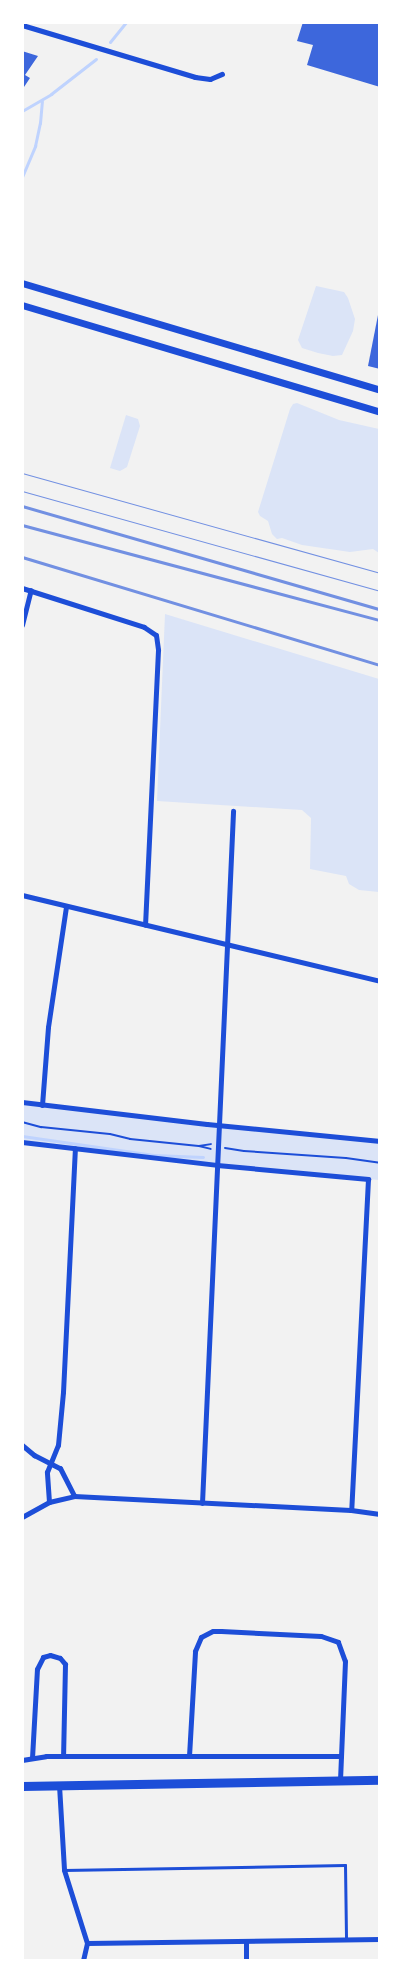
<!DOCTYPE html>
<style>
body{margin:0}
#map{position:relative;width:402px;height:1983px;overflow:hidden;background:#f2f2f2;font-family:Helvetica,sans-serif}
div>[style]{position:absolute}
.green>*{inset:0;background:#dbe4f7}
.stream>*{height:3px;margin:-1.5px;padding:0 1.5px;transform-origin:1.5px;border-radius:1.5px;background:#bfd3fe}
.building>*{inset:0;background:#3d67dc}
.path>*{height:2px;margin:-1px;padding:0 1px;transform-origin:1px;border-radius:1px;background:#1d4ed8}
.service>*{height:3px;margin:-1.5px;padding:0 1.5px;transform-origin:1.5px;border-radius:1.5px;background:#1d4ed8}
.minor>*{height:5px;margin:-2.5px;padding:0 2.5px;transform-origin:2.5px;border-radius:2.5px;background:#1d4ed8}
.tertiary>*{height:7px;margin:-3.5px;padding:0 3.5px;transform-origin:3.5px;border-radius:3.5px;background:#1d4ed8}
.primary>*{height:9px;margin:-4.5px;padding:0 4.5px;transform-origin:4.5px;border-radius:4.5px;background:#1d4ed8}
.tram>*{height:1px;margin:-0.5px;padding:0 0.5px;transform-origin:0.5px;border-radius:0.5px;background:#7290e2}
.rail>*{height:3px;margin:-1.5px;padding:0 1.5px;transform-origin:1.5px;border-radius:1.5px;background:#7290e2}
span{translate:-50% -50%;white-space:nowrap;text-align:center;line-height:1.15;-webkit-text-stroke:4px #fff;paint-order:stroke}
.frame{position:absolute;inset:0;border:24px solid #fff;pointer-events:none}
</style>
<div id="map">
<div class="green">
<i style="clip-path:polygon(316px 286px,344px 292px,348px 298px,355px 319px,353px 331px,342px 355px,333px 356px,318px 353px,302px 348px,298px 340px)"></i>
<i style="clip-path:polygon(297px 403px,339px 420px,379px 429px,379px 553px,373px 549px,350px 552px,302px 545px,282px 538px,277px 539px,272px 534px,268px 521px,260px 516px,258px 512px,290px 409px,293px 404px)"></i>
<i style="clip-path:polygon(126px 415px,138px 419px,140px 426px,127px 467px,120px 471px,110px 468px)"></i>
<i style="clip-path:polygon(165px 614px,379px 679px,379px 892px,359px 890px,349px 884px,346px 876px,310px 869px,311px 818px,302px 810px,157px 801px)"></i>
<i style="clip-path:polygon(23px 1105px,379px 1141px,379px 1180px,218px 1165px,23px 1142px)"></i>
</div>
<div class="stream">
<i style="left:110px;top:42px;width:26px;rotate:-51deg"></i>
<i style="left:22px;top:111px;width:34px;rotate:-30deg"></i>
<i style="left:51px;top:94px;width:57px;rotate:-37.9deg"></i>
<i style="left:22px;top:177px;width:34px;rotate:-67deg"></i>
<i style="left:35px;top:146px;width:24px;rotate:-78deg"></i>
<i style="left:40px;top:123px;width:22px;rotate:-85deg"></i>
<i style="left:22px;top:1136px;width:133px;rotate:8.2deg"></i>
<i style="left:154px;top:1155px;width:49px;rotate:2.3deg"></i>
</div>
<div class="building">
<i style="clip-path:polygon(303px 22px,380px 22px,380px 87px,307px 65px,313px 45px,297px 41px)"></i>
<i style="clip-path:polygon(22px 51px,38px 56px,25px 75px,30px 78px,24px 87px)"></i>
<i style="clip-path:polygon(378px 315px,380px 315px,380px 369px,368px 366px)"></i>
</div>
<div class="path">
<i style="left:22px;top:1122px;width:20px;rotate:15deg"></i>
<i style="left:41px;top:1127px;width:69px;rotate:5.8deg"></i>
<i style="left:110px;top:1134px;width:21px;rotate:14deg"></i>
<i style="left:130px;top:1139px;width:69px;rotate:5.8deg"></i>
<i style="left:199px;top:1146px;width:12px;rotate:14deg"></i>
<i style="left:199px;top:1146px;width:12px;rotate:-9deg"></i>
<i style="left:225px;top:1148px;width:19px;rotate:9deg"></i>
<i style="left:244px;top:1151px;width:102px;rotate:3.9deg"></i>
<i style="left:346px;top:1158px;width:34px;rotate:8deg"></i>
</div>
<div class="service">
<i style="left:64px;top:1870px;width:281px;rotate:-1deg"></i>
<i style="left:345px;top:1865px;width:74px;rotate:89.2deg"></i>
</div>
<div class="minor">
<i style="left:22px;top:25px;width:181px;rotate:16.7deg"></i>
<i style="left:195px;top:77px;width:15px;rotate:8deg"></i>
<i style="left:210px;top:79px;width:13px;rotate:-23deg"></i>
<i style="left:22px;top:588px;width:128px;rotate:17.7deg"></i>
<i style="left:144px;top:627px;width:14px;rotate:34deg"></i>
<i style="left:156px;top:635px;width:15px;rotate:82deg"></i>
<i style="left:158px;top:650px;width:275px;rotate:92.7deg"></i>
<i style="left:22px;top:625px;width:36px;rotate:-76deg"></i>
<i style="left:22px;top:895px;width:368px;rotate:13.5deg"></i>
<i style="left:22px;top:1102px;width:186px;rotate:6.8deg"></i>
<i style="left:207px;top:1124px;width:174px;rotate:5.6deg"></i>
<i style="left:42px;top:1105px;width:78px;rotate:-85.6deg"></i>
<i style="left:48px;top:1027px;width:121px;rotate:-81.5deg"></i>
<i style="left:22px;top:1142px;width:196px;rotate:6.7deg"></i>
<i style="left:217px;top:1165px;width:152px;rotate:5.3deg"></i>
<i style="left:368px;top:1179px;width:331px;rotate:92.9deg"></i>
<i style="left:22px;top:1445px;width:16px;rotate:40deg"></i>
<i style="left:34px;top:1455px;width:29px;rotate:27deg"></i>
<i style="left:60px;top:1468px;width:31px;rotate:63deg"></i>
<i style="left:49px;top:1502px;width:30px;rotate:-94deg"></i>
<i style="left:47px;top:1472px;width:29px;rotate:-68deg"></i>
<i style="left:58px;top:1445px;width:53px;rotate:-84.6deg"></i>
<i style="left:63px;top:1392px;width:244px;rotate:-87.2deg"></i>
<i style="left:202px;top:1503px;width:693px;rotate:-87.43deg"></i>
<i style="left:22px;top:1517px;width:31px;rotate:-29deg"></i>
<i style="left:49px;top:1502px;width:26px;rotate:-13deg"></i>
<i style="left:74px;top:1496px;width:277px;rotate:2.9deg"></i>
<i style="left:351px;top:1510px;width:29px;rotate:8deg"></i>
<i style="left:189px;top:1756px;width:105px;rotate:-86.7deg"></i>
<i style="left:195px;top:1651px;width:15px;rotate:-67deg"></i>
<i style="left:201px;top:1637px;width:13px;rotate:-27deg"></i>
<i style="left:213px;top:1631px;width:8px"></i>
<i style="left:221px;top:1631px;width:100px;rotate:2.9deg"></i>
<i style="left:321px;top:1636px;width:18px;rotate:19deg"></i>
<i style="left:338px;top:1642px;width:20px;rotate:70deg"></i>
<i style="left:345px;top:1661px;width:119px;rotate:92.4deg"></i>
<i style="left:32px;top:1758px;width:89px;rotate:-86.8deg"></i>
<i style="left:37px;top:1669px;width:13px;rotate:-63deg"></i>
<i style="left:43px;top:1657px;width:7px;rotate:-16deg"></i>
<i style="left:50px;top:1655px;width:10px;rotate:17deg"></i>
<i style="left:60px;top:1658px;width:8px;rotate:50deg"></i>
<i style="left:65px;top:1664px;width:92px;rotate:91.2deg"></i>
<i style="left:22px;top:1760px;width:24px;rotate:-9deg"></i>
<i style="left:46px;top:1756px;width:295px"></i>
<i style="left:59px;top:1785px;width:85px;rotate:86.6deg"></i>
<i style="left:64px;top:1870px;width:77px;rotate:72.5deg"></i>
<i style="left:87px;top:1943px;width:17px;rotate:103deg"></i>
<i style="left:246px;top:1941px;width:19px;rotate:90deg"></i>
<i style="left:87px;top:1943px;width:293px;rotate:-0.8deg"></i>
</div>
<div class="tertiary">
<i style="left:22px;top:283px;width:374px;rotate:16.6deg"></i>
<i style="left:22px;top:305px;width:374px;rotate:16.6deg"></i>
</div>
<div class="primary">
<i style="left:22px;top:1786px;width:358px;rotate:-1deg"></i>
</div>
<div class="tram">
<i style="left:22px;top:473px;width:372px;rotate:15.6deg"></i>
<i style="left:22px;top:491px;width:372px;rotate:15.6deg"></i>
</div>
<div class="rail">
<i style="left:22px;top:506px;width:373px;rotate:16.1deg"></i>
<i style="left:22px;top:525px;width:370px;rotate:14.9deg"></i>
<i style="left:22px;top:557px;width:374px;rotate:16.8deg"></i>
</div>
<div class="frame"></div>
</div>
